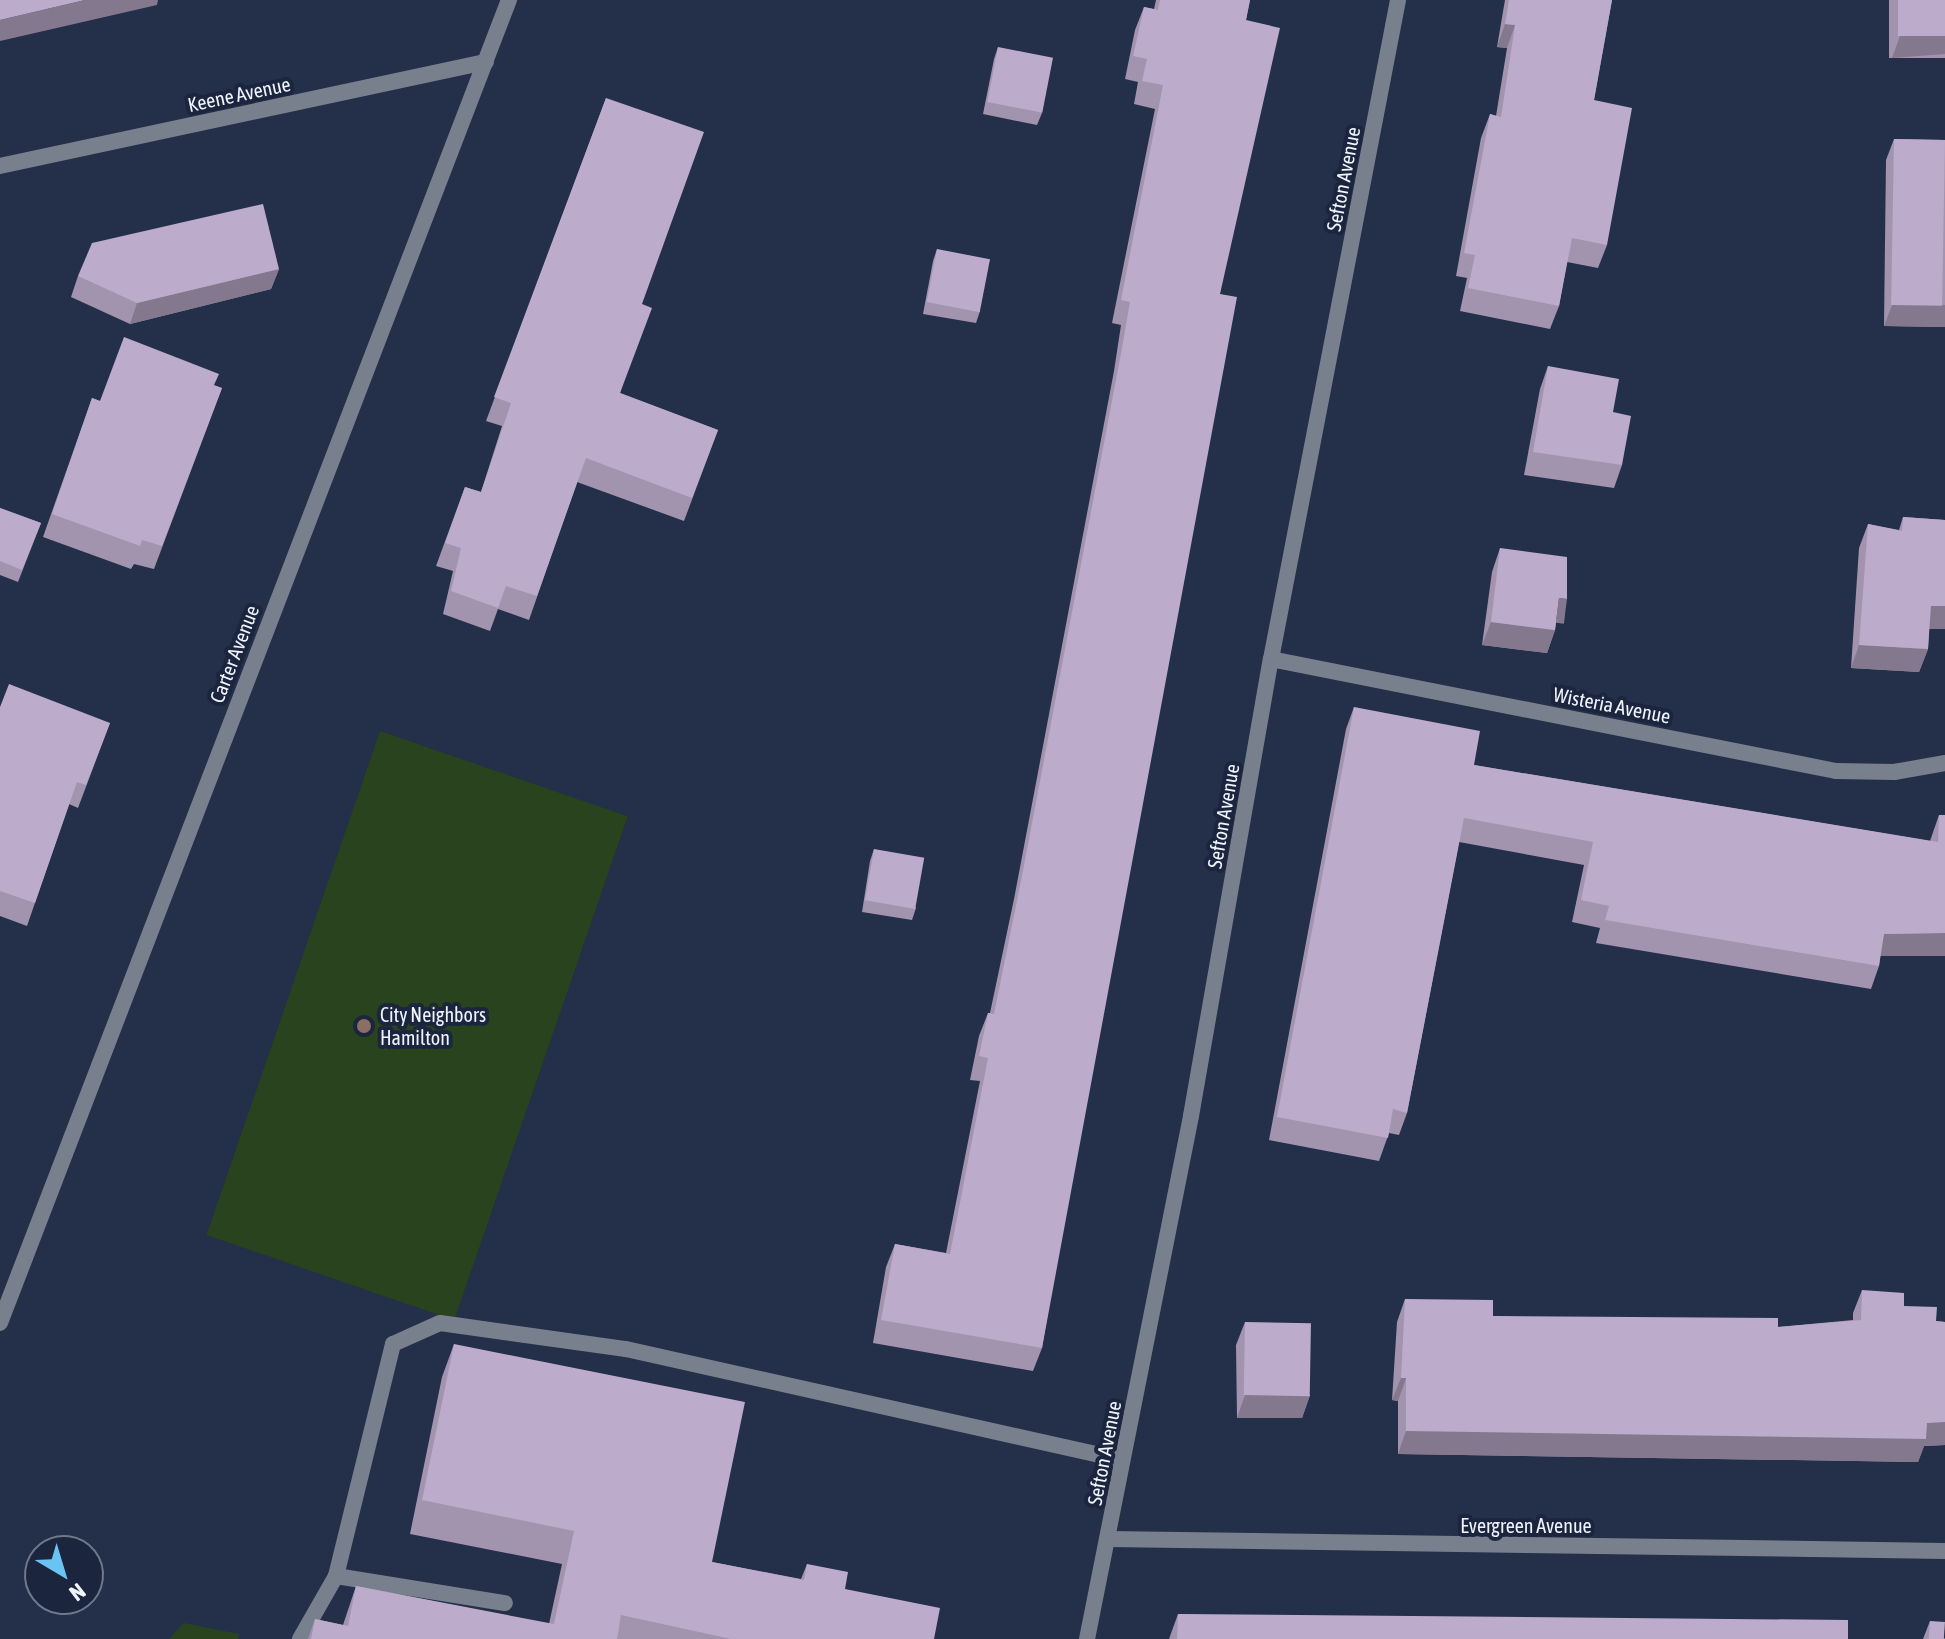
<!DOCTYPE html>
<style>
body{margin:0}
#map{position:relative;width:1945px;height:1639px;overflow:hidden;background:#242f49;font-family:"Asap Condensed",sans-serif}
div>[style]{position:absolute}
.green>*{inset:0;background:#28431d;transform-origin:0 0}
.lane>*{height:16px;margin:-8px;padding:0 8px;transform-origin:8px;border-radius:8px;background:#79808d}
.street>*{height:16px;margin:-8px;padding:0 8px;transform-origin:8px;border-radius:8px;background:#79808d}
.wall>*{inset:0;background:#a293af;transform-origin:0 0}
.shaded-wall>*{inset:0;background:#84788e;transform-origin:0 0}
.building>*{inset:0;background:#bcabcb;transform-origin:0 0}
.dots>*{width:22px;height:22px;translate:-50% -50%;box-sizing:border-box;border:4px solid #1b253e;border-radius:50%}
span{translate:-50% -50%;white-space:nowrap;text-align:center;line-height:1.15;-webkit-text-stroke:8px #1b253e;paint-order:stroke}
.street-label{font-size:20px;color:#eff4fe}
.poi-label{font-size:20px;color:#eff4fe}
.left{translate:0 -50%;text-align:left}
.north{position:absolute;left:24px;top:1535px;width:80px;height:80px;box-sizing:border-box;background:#1b253e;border:2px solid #70788b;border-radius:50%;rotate:142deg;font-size:22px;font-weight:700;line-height:32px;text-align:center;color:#eff4fe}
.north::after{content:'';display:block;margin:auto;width:28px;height:36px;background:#69c4f1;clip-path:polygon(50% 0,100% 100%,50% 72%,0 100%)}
</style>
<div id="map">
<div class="green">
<i style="left:380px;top:731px;width:262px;height:533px;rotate:19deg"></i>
<i style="clip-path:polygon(184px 1623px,239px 1634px,238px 1639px,169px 1639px)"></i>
</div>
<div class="lane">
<i style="left:336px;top:1576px;width:171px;rotate:9.1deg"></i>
<i style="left:300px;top:1639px;width:73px;rotate:-60.3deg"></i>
<i style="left:336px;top:1576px;width:239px;rotate:-76.2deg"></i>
<i style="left:393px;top:1344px;width:51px;rotate:-24.1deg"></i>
<i style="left:440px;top:1323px;width:188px;rotate:8deg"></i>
<i style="left:626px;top:1349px;width:508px;rotate:12.61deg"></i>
</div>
<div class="street">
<i style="left:0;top:166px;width:497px;rotate:-12.1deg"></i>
<i style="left:1271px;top:659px;width:576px;rotate:11.21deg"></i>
<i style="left:1836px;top:771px;width:58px;rotate:1deg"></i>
<i style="left:1894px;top:772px;width:52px;rotate:-10deg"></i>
<i style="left:0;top:1323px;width:1418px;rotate:-68.96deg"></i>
<i style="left:1108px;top:1539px;width:837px;rotate:0.82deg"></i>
<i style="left:1087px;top:1639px;width:533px;rotate:-78.75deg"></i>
<i style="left:1191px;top:1116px;width:464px;rotate:-80.1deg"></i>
<i style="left:1271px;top:659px;width:671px;rotate:-79.09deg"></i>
</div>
<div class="wall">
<i style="clip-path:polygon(1156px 0,1250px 0,1246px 20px,1220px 294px,1042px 1348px,1033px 1371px,873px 1343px,886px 1267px,895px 1244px,946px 1253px,980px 1081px,970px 1080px,979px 1036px,988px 1013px,990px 1013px,1014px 899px,1114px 371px,1121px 325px,1112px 323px,1155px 109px,1134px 104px,1138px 82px,1125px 79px,1135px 30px,1144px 7px,1154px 9px)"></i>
<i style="clip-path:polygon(1505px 0,1612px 0,1594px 100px,1607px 245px,1598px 268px,1567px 262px,1559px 306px,1550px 329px,1460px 311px,1467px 278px,1456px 276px,1481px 138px,1490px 114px,1496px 116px,1507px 48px,1497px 47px)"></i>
<i style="left:1889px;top:0;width:56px;height:58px"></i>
<i style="clip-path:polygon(998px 47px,1042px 113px,1037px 125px,983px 114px,994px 59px)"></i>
<i style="clip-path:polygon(606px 98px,642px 304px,620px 393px,718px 430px,684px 521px,577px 482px,529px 620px,498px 609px,490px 631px,443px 614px,453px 571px,436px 566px,465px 487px,481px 492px,502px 426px,486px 421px)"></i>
<i style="clip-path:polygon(1894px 139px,1945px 140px,1945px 327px,1884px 326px,1886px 160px)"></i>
<i style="clip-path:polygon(937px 249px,980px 311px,976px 323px,923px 314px,933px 261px)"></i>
<i style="clip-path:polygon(279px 269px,271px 289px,130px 324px,71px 297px,78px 276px)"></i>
<i style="clip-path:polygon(1548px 366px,1613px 412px,1622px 465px,1614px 488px,1524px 475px,1540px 389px)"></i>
<i style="clip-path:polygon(214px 386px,222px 388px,154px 569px,134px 564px,131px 569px,43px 537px,92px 398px,100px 401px)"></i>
<i style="clip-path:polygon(0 508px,41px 523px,18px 582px,0 575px)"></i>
<i style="clip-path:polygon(1903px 517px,1945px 520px,1945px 629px,1929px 629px,1928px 649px,1919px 672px,1851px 668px,1859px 548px,1868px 524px,1899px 530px)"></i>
<i style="clip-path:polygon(1500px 548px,1559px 623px,1556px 622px,1555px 630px,1547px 653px,1482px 645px,1492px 572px)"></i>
<i style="clip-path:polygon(0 707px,110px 723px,78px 808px,69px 804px,27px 926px,0 916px)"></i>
<i style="clip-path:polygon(1354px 707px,1474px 765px,1930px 841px,1939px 815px,1945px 815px,1945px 956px,1880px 956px,1879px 966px,1871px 989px,1596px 943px,1600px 928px,1572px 922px,1584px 865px,1459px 842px,1407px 1113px,1399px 1135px,1389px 1133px,1379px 1161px,1269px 1140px,1346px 729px)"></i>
<i style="clip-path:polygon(874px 849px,916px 908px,912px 920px,862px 912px,870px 861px)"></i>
<i style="clip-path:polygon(1862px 1290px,1904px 1306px,1936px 1321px,1945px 1322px,1945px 1445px,1924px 1446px,1918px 1462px,1398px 1454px,1398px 1401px,1392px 1400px,1397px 1322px,1405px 1299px,1493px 1316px,1778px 1327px,1853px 1320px,1853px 1313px)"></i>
<i style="clip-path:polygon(1245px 1322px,1310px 1395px,1302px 1418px,1237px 1418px,1236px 1345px)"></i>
<i style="clip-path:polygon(454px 1344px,712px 1562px,801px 1579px,807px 1564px,845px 1589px,934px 1639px,308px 1639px,315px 1619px,343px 1625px,356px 1586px,549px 1624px,562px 1564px,410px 1534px,442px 1377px)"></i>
<i style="clip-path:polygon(1178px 1614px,1848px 1639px,1169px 1639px)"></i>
<i style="clip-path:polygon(1930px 1621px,1945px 1639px,1923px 1639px)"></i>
</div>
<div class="shaded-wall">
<i style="clip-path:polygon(85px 0,158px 0,157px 5px,0 41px,0 20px)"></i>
<i style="clip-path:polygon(1505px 24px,1515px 25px,1507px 48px,1497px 47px)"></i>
<i style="clip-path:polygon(1945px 33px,1945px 54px,1892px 58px,1900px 36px)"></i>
<i style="clip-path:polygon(279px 269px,271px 289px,130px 324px,137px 303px)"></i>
<i style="clip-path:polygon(1892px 305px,1945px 305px,1945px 327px,1884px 326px)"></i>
<i style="left:1559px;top:598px;width:8px;height:25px;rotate:7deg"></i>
<i style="clip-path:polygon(1931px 606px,1945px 606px,1945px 629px,1923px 629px)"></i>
<i style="clip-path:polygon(1491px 622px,1555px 630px,1547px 653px,1482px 645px)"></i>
<i style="clip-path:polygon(1859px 645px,1928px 649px,1919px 672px,1851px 668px)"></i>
<i style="clip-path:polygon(1945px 933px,1945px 956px,1875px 956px,1884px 934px)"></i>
<i style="clip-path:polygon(1401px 1378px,1406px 1378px,1398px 1401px,1392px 1400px)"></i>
<i style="clip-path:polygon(1245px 1395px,1310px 1395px,1302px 1418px,1237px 1418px)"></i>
<i style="clip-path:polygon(1945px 1422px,1945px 1445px,1924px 1446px,1918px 1462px,1398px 1454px,1406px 1431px)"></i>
</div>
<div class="building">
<i style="clip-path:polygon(0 0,85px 0,0 20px)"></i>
<i style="clip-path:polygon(1160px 0,1250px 0,1246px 20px,1280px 28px,1220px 294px,1237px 297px,1042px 1348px,881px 1320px,895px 1244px,950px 1254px,988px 1058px,979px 1056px,988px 1013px,994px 1014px,1022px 876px,1122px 348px,1130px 302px,1121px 300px,1163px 85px,1142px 81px,1147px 59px,1133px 56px,1144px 7px,1158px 10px)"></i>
<i style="clip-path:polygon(1509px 0,1612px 0,1594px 100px,1632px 108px,1607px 245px,1572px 238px,1559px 306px,1468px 288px,1475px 255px,1464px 253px,1490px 114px,1501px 117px,1515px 25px,1505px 24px)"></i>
<i style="left:1898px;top:0;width:47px;height:36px"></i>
<i style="left:998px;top:47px;width:56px;height:56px;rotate:11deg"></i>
<i style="clip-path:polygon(606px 98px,704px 132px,642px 304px,652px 308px,620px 393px,718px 430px,692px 498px,586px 458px,537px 596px,506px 586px,498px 608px,451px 591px,461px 548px,445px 543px,465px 487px,481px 492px,511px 403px,494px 397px)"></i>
<i style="left:1894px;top:139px;width:51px;height:166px;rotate:1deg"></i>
<i style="clip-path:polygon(263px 204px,279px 269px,137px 303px,78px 276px,92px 243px)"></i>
<i style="left:937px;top:249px;width:54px;height:54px;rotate:11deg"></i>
<i style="clip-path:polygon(124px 337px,219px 374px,214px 385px,222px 388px,162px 546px,142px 540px,140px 546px,52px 514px,92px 398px,100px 401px)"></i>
<i style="clip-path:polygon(1548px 366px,1619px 379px,1613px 412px,1631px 416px,1622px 465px,1533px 452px)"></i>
<i style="clip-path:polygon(0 508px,41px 523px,22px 570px,0 561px)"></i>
<i style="clip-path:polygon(1903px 517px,1945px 520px,1945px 606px,1931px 606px,1928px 649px,1859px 645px,1868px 524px,1902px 531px)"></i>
<i style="clip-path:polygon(1500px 548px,1567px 557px,1567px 599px,1559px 598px,1555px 630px,1491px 622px)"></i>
<i style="clip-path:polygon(9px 684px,110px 723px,86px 785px,77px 782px,35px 903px,0 891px,0 707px)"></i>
<i style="clip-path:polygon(1354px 707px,1480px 731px,1474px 765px,1938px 842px,1939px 815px,1945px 815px,1945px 933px,1884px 934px,1879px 966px,1605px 920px,1609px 906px,1581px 900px,1593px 842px,1464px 818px,1407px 1113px,1393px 1109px,1388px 1138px,1277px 1117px)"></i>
<i style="left:874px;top:849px;width:51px;height:52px;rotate:10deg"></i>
<i style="clip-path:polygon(1862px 1290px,1904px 1293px,1904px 1306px,1937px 1307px,1936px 1321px,1945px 1322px,1945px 1422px,1927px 1423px,1926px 1439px,1406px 1431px,1406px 1378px,1401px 1378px,1405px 1299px,1493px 1300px,1493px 1316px,1778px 1318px,1778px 1327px,1861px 1320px)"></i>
<i style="left:1245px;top:1322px;width:66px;height:73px;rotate:1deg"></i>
<i style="clip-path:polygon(454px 1344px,745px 1402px,712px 1562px,804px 1580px,807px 1564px,848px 1572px,845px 1589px,940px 1608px,934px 1639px,731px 1639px,621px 1615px,617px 1639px,311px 1639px,315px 1619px,348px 1626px,356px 1586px,554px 1624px,574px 1531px,422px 1500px)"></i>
<i style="clip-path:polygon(1178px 1614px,1848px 1620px,1848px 1639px,1177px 1639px)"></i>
<i style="left:1930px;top:1621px;width:15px;height:18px;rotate:4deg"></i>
</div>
<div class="dots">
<i style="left:364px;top:1026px;background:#8d6e63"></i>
</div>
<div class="street-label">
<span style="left:239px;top:94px;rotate:-12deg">Keene Avenue</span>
<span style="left:1343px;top:179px;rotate:-79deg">Sefton Avenue</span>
<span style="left:234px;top:654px;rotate:-69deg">Carter Avenue</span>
<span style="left:1612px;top:705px;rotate:11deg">Wisteria Avenue</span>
<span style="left:1223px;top:816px;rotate:-80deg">Sefton Avenue</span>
<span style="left:1104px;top:1453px;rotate:-79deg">Sefton Avenue</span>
<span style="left:1526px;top:1525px">Evergreen Avenue</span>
</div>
<div class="poi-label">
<span class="left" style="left:380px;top:1026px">City Neighbors<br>Hamilton</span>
</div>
<div class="north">N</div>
</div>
